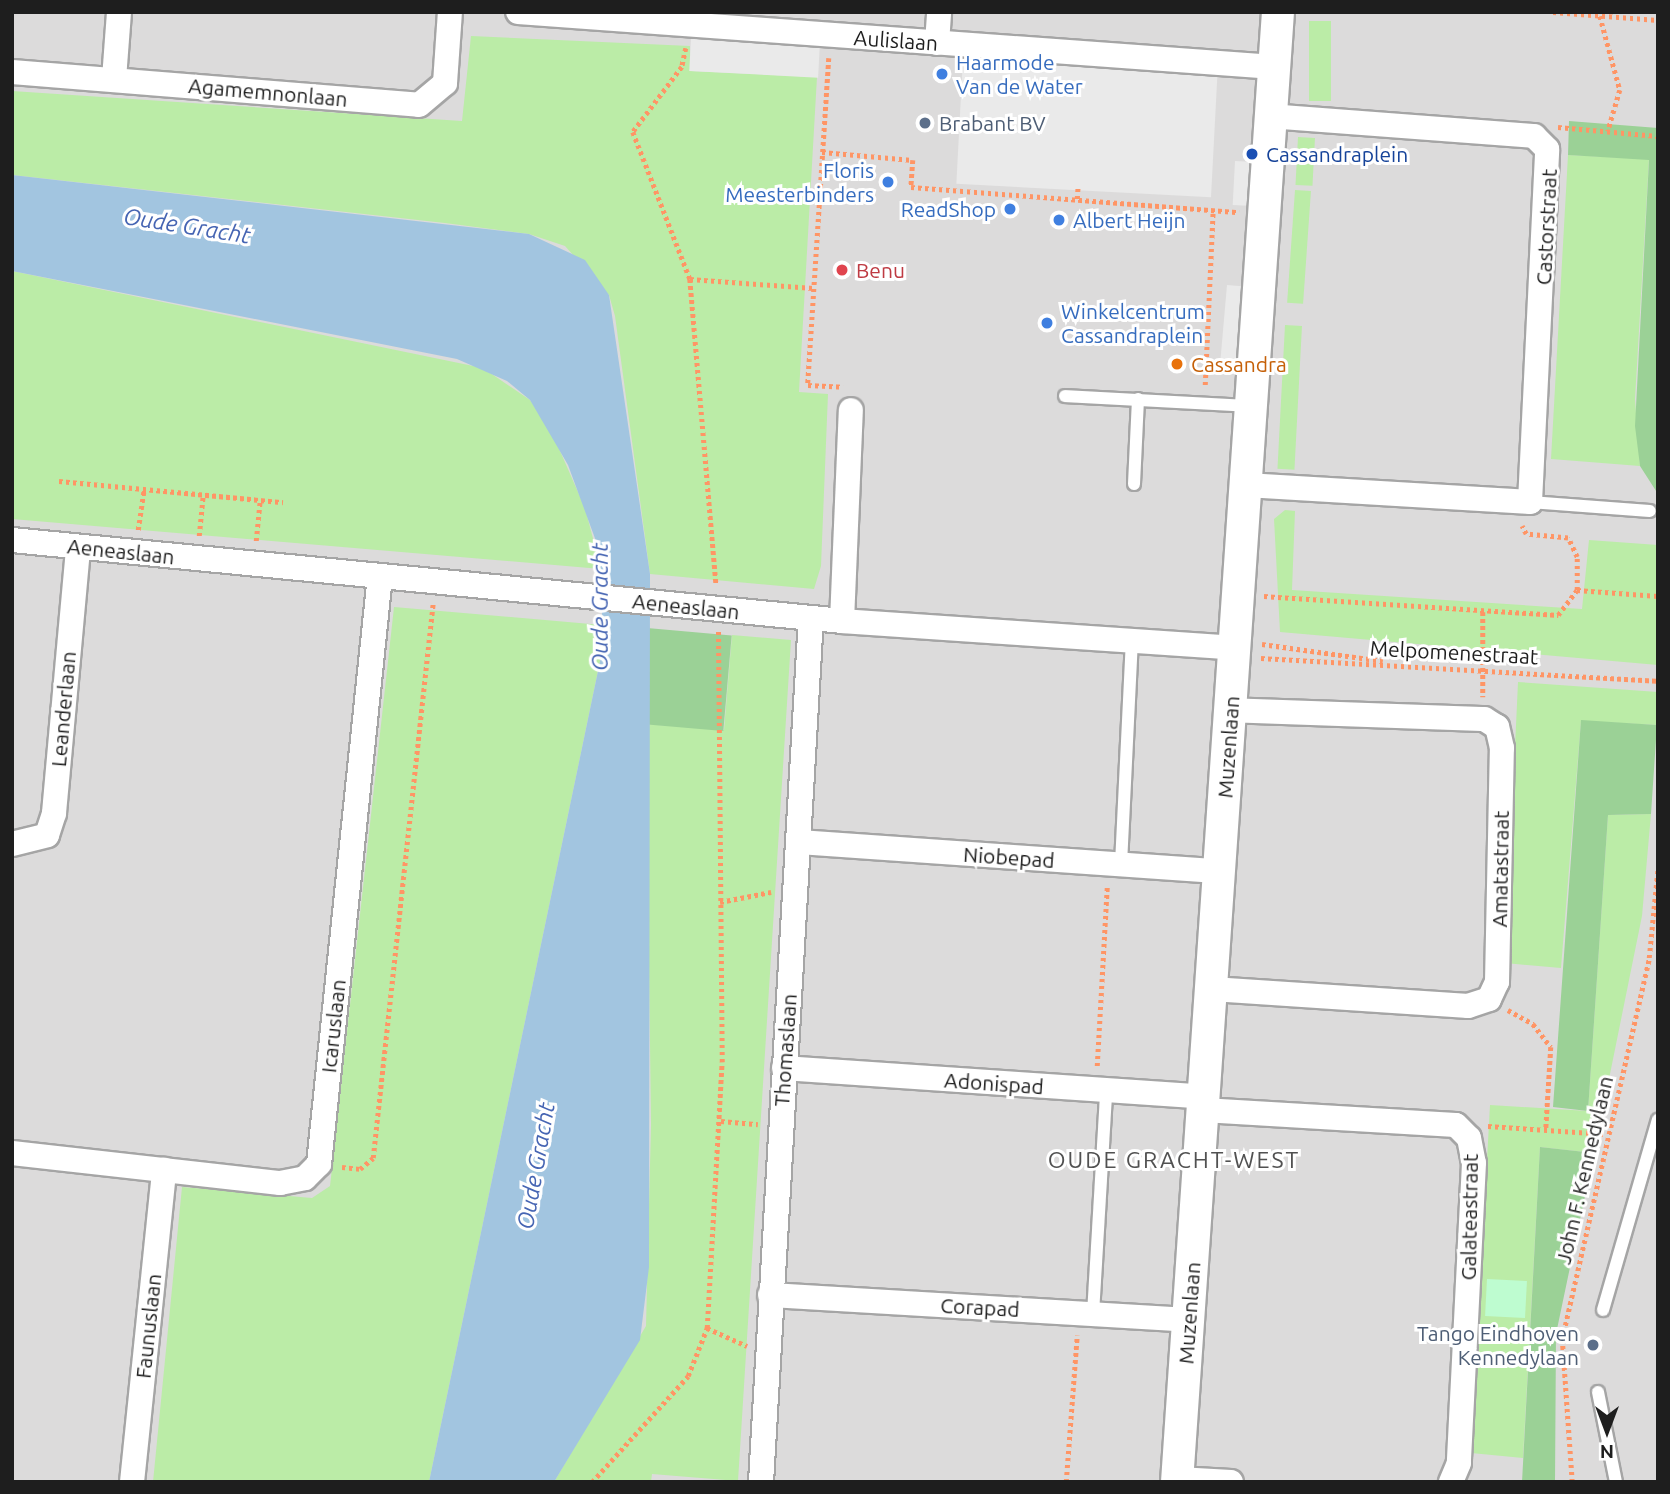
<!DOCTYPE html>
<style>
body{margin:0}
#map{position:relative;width:1670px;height:1494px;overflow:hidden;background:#f0eee4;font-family:Ubuntu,sans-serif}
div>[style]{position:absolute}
.residential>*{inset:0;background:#dcdbdb;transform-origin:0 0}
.grass>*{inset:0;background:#bbeca7;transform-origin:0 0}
.forest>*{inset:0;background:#9bd196;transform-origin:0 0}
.park>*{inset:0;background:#befcd0;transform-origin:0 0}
.parking>*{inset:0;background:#eaeaea;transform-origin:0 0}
.water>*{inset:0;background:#a2c5e0}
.path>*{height:4.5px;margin-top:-2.25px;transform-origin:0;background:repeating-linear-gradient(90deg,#ff9565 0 3.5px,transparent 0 7px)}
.roads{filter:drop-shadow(2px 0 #a5a5a5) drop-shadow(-2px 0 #a5a5a5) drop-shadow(0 2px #a5a5a5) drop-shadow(0 -2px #a5a5a5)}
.service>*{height:12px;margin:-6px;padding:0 6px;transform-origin:6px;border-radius:6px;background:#fff}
.minor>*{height:24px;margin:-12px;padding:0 12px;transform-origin:12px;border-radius:12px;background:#fff}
.tertiary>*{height:32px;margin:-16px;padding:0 16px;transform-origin:16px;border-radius:16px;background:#fff}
.dots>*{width:19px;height:19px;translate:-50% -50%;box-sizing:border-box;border:4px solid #fff;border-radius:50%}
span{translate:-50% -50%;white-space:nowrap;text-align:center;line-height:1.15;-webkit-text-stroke:6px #fff;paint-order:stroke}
.street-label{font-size:21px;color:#1e1e1e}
.shop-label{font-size:21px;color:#366cbe}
.left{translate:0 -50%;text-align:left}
.right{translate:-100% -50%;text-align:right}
.service-label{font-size:21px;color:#4e5e75}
.transit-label{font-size:21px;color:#164399}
.health-label{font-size:21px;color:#be3a42}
.food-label{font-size:21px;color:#c56008}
.water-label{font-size:23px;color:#4665b3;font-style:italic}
.neighbourhood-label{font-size:23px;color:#515151;letter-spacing:2px}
.frame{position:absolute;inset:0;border:14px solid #1e1e1e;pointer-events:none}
.north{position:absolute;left:1572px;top:1396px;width:70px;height:70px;-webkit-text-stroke:5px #fff;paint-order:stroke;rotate:180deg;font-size:19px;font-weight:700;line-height:28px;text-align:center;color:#1e1e1e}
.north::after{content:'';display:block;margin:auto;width:24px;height:32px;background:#1e1e1e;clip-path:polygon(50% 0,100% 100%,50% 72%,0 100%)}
</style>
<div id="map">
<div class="residential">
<i style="left:12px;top:12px;width:1646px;height:1470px"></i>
</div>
<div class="grass">
<i style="left:1309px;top:21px;width:22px;height:80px"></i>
<i style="clip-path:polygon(471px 36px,690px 46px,691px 71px,817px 77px,799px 392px,828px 394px,821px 566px,814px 589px,650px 574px,615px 316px,609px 295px,565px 246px,529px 234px,445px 223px,12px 175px,12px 91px,462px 121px)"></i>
<i style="left:1298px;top:137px;width:17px;height:48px;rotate:3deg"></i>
<i style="clip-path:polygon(1568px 155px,1649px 159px,1635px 399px,1640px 466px,1551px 459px)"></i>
<i style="left:1295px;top:190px;width:16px;height:113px;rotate:4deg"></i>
<i style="clip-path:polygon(12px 271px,483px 368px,530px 400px,550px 428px,585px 508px,601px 569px,12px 519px)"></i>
<i style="left:1285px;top:325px;width:17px;height:144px;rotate:3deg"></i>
<i style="clip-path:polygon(1285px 510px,1295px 511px,1292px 590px,1582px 609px,1589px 540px,1658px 545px,1658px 665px,1280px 632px,1274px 519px)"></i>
<i style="clip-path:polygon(394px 607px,602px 625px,603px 647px,429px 1482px,153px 1482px,182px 1187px,312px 1198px,330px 1186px)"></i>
<i style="clip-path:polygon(732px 635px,791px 640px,738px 1481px,652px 1474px,651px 1482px,554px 1482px,646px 1326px,651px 1125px,646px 724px,724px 730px)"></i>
<i style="clip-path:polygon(1518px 682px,1658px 692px,1657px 725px,1581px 721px,1561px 968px,1505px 963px)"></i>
<i style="clip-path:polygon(1651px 814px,1642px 916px,1594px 1153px,1540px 1147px,1523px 1458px,1471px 1453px,1490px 1105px,1588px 1111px,1608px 815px)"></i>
</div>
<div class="forest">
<i style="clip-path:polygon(1569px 121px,1658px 128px,1658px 494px,1640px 466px,1635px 426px,1649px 160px,1568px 155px)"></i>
<i style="left:647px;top:628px;width:85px;height:96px;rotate:5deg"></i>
<i style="clip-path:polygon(1581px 720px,1657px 725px,1651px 814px,1608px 815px,1588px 1111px,1553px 1107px)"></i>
<i style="clip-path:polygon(1540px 1147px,1594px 1153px,1556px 1334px,1555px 1482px,1522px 1482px)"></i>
</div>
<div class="park">
<i style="left:1487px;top:1279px;width:40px;height:37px;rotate:3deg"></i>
</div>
<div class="parking">
<i style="left:691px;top:38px;width:129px;height:33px;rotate:3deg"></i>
<i style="left:963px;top:57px;width:255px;height:127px;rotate:3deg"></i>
<i style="left:1235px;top:161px;width:20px;height:44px;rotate:3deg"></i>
<i style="left:1227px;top:285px;width:21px;height:81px;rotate:5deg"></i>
</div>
<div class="water">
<i style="clip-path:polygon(12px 175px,529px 234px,585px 260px,609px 295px,650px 574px,649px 1267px,640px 1340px,554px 1482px,429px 1482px,603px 647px,600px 552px,568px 465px,530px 400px,507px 381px,457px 359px,12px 271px)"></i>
</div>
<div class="path">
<i style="left:1553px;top:12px;width:105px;rotate:4.4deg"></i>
<i style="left:1600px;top:16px;width:77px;rotate:74.9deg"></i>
<i style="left:1620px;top:90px;width:43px;rotate:106.3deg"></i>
<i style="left:686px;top:48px;width:19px;rotate:102deg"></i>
<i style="left:682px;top:67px;width:81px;rotate:127deg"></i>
<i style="left:633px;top:132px;width:158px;rotate:68.8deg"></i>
<i style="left:690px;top:279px;width:306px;rotate:85.1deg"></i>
<i style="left:829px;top:58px;width:328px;rotate:93.7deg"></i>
<i style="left:808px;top:385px;width:35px;rotate:3deg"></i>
<i style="left:1558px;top:127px;width:100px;rotate:5.1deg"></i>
<i style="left:822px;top:152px;width:91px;rotate:5deg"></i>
<i style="left:913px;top:160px;width:27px;rotate:94deg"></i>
<i style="left:911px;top:187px;width:329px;rotate:4.4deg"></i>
<i style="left:1077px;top:199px;width:13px;rotate:-86deg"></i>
<i style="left:690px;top:279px;width:124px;rotate:4.2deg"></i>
<i style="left:1205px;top:385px;width:174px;rotate:-87.4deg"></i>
<i style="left:59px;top:481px;width:225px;rotate:5.4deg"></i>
<i style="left:138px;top:530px;width:41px;rotate:-81.7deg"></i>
<i style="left:199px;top:536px;width:41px;rotate:-84.4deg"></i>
<i style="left:256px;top:541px;width:41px;rotate:-84.4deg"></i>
<i style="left:1577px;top:590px;width:81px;rotate:4.2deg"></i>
<i style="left:1264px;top:596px;width:295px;rotate:3.7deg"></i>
<i style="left:1558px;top:615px;width:31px;rotate:-53deg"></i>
<i style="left:1577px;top:590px;width:33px;rotate:-90deg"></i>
<i style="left:1577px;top:557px;width:21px;rotate:-115deg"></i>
<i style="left:1568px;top:538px;width:42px;rotate:-174.6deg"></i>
<i style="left:1526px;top:534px;width:9px;rotate:-117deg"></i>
<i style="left:1483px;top:612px;width:85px;rotate:90deg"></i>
<i style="left:1262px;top:644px;width:122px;rotate:8deg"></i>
<i style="left:1261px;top:658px;width:396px;rotate:3.3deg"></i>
<i style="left:720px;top:902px;width:52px;rotate:-11.1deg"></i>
<i style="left:1508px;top:1010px;width:29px;rotate:29deg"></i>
<i style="left:1533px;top:1024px;width:29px;rotate:52deg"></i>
<i style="left:1551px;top:1047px;width:81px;rotate:93.5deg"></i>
<i style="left:1097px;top:1066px;width:180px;rotate:-86.8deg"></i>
<i style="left:721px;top:1121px;width:37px;rotate:5deg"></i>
<i style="left:1488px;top:1126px;width:119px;rotate:3.8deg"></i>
<i style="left:342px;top:1167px;width:18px;rotate:6deg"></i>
<i style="left:360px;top:1169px;width:17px;rotate:-40deg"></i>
<i style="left:373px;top:1158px;width:558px;rotate:-83.83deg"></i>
<i style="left:707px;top:1328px;width:44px;rotate:24.2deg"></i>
<i style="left:592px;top:1482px;width:143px;rotate:-47.8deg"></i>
<i style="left:688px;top:1376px;width:52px;rotate:-68.4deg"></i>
<i style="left:707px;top:1328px;width:266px;rotate:-86.8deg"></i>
<i style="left:722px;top:1062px;width:431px;rotate:-90.5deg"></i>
<i style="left:1066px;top:1482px;width:147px;rotate:-85.7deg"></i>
<i style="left:1572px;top:1482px;width:143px;rotate:-94deg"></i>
<i style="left:1562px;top:1339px;width:391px;rotate:-77.1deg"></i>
<i style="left:1649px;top:958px;width:91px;rotate:-84.4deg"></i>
</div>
<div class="roads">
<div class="service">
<i style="left:1065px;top:396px;width:186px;rotate:3.1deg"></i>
<i style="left:1134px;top:484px;width:85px;rotate:-87.3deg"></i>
<i style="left:1530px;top:502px;width:120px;rotate:4.3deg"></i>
<i style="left:1121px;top:864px;width:223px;rotate:-87.2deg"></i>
<i style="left:1603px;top:1310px;width:198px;rotate:-73.9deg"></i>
<i style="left:1093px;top:1314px;width:222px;rotate:-86.6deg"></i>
<i style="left:1598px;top:1392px;width:92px;rotate:78.7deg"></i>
</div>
<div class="minor">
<i style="left:518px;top:12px;width:758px;rotate:4.16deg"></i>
<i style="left:937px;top:43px;width:31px;rotate:-86deg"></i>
<i style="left:12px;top:72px;width:408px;rotate:4.6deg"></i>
<i style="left:419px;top:105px;width:34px;rotate:-40deg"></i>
<i style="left:445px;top:83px;width:71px;rotate:-86deg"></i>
<i style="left:114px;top:79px;width:67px;rotate:-85.7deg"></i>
<i style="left:1246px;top:485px;width:285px;rotate:3.4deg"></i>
<i style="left:1530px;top:502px;width:353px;rotate:-87.2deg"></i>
<i style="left:1547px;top:149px;width:18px;rotate:-135deg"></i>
<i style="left:1534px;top:136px;width:264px;rotate:-175.7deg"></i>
<i style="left:12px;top:540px;width:834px;rotate:5.57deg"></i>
<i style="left:842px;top:621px;width:394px;rotate:3.9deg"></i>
<i style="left:842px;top:621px;width:211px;rotate:-87.6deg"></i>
<i style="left:800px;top:842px;width:420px;rotate:4deg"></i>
<i style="left:12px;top:844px;width:36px;rotate:-14deg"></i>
<i style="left:47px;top:835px;width:23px;rotate:-72deg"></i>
<i style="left:54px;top:813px;width:267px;rotate:-84.8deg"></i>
<i style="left:1212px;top:989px;width:257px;rotate:3.8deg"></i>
<i style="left:1468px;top:1006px;width:22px;rotate:-18deg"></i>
<i style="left:1489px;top:999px;width:19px;rotate:-65deg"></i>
<i style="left:1497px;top:982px;width:234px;rotate:-88.8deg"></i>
<i style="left:1502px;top:748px;width:22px;rotate:-103deg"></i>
<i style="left:1497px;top:727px;width:15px;rotate:-148deg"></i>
<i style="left:1484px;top:719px;width:254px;rotate:-178deg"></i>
<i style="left:784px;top:1068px;width:421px;rotate:3.9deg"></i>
<i style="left:1203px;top:1110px;width:253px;rotate:3.4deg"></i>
<i style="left:1456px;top:1125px;width:18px;rotate:45deg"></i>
<i style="left:1469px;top:1138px;width:25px;rotate:79deg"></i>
<i style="left:1474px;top:1163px;width:300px;rotate:92.9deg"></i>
<i style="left:1459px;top:1463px;width:21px;rotate:113deg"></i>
<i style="left:12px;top:1153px;width:270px;rotate:6.4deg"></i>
<i style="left:280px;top:1183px;width:25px;rotate:-11deg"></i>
<i style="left:305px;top:1178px;width:20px;rotate:-45deg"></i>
<i style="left:319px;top:1164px;width:591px;rotate:-84.08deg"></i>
<i style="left:770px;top:1295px;width:420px;rotate:3.4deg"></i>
<i style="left:1178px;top:1479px;width:53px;rotate:3.2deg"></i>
<i style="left:132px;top:1482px;width:314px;rotate:-84.1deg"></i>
<i style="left:761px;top:1482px;width:865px;rotate:-86.69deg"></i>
</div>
<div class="tertiary">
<i style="left:1177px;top:1482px;width:1473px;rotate:-86.07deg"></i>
</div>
</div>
<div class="dots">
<i style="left:942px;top:74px;background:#3f7fe0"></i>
<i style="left:925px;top:123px;background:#5c6f8a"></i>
<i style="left:1252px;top:154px;background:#1a4fb4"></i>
<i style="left:888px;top:182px;background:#3f7fe0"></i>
<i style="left:1010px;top:209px;background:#3f7fe0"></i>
<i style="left:1059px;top:220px;background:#3f7fe0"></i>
<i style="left:842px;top:270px;background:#e0444e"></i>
<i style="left:1047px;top:323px;background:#3f7fe0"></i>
<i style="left:1177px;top:364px;background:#e8710a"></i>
<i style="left:1593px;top:1345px;background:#5c6f8a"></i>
</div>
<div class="street-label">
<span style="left:896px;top:40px;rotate:4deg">Aulislaan</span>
<span style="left:268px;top:92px;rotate:5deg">Agamemnonlaan</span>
<span style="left:1546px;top:227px;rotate:-87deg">Castorstraat</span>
<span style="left:121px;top:551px;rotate:6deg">Aeneaslaan</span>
<span style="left:686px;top:606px;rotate:6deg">Aeneaslaan</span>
<span style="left:1454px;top:652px;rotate:3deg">Melpomenestraat</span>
<span style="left:63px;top:709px;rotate:-85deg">Leanderlaan</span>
<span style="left:1228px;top:747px;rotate:-86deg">Muzenlaan</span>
<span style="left:1009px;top:857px;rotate:4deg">Niobepad</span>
<span style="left:1500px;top:869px;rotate:-89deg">Amatastraat</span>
<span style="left:333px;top:1026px;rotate:-84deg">Icaruslaan</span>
<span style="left:785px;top:1050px;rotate:-86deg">Thomaslaan</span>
<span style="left:994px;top:1083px;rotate:4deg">Adonispad</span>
<span style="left:1584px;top:1170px;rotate:-77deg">John F. Kennedylaan</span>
<span style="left:1469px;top:1217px;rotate:-89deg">Galateastraat</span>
<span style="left:980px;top:1307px;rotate:3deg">Corapad</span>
<span style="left:1189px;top:1313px;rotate:-86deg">Muzenlaan</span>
<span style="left:148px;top:1326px;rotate:-84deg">Faunuslaan</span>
</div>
<div class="shop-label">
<span class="left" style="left:956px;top:74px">Haarmode<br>Van de Water</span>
<span class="right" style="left:874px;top:182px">Floris<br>Meesterbinders</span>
<span class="right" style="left:996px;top:209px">ReadShop</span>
<span class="left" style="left:1073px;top:220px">Albert Heijn</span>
<span class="left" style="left:1061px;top:323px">Winkelcentrum<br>Cassandraplein</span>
</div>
<div class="service-label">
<span class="left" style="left:939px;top:123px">Brabant BV</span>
<span class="right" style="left:1579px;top:1345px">Tango Eindhoven<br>Kennedylaan</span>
</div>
<div class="transit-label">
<span class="left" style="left:1266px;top:154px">Cassandraplein</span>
</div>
<div class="health-label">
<span class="left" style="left:856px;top:270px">Benu</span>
</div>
<div class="food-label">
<span class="left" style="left:1191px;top:364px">Cassandra</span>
</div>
<div class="water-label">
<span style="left:187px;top:226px;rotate:9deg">Oude Gracht</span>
<span style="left:600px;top:607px;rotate:-90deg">Oude Gracht</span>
<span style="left:536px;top:1166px;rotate:-80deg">Oude Gracht</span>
</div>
<div class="neighbourhood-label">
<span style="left:1174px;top:1160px">OUDE GRACHT-WEST</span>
</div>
<div class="frame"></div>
<div class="north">N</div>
</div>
